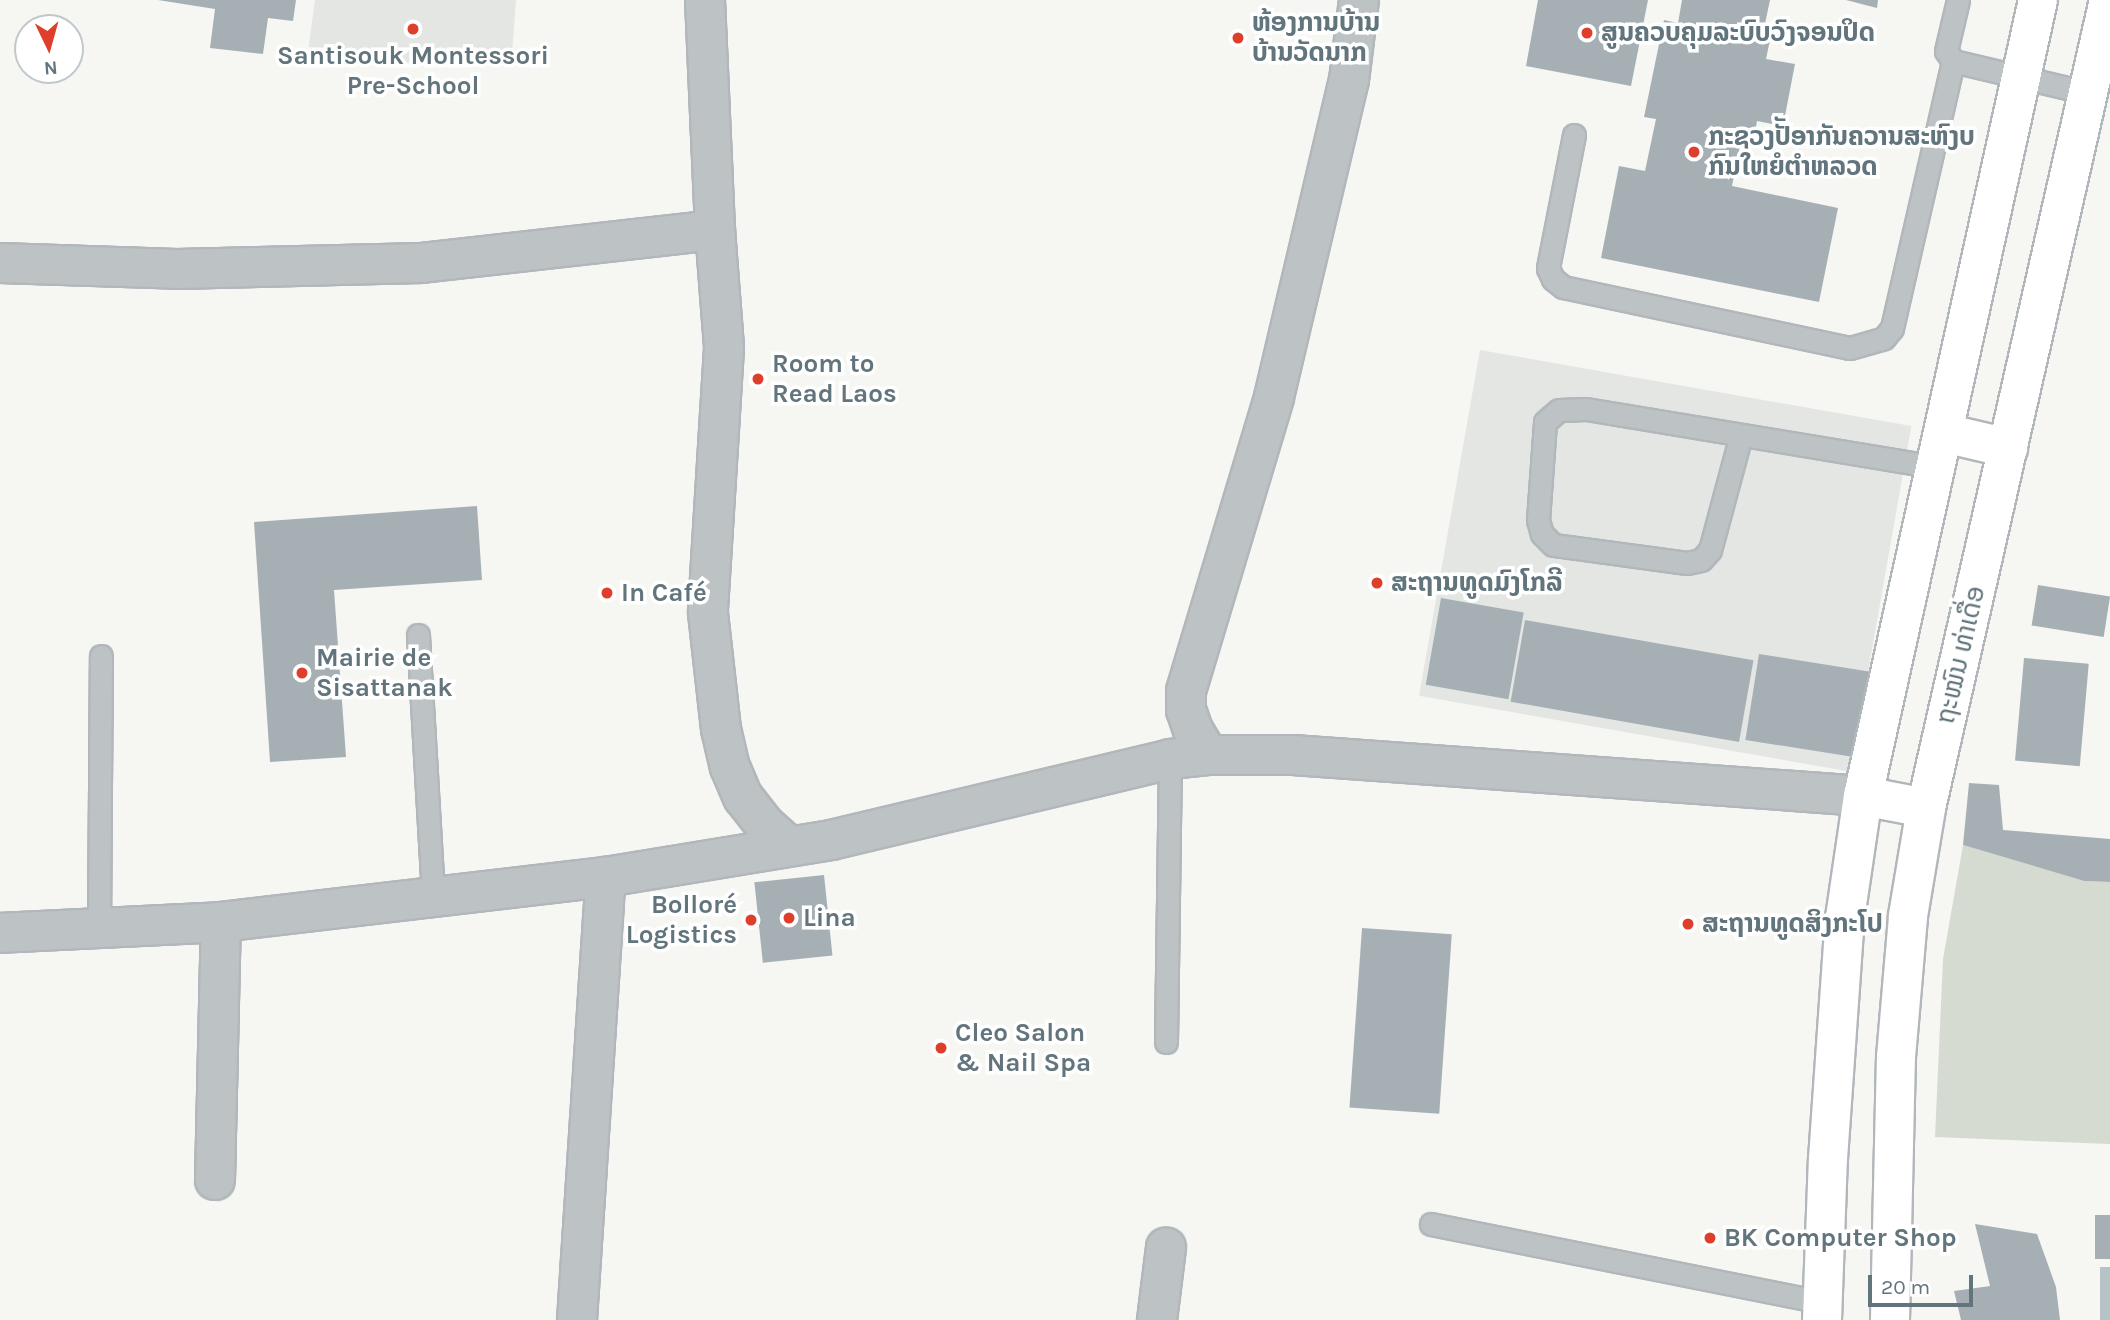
<!DOCTYPE html>
<meta charset="utf-8">
<style>
body{margin:0}
#map{position:relative;width:2110px;height:1320px;overflow:hidden;background:#f6f6f3;font-family:Karla,"Noto Sans Lao",sans-serif}
div>[style]{position:absolute}
.built>*{inset:0;background:#e4e6e4;transform-origin:0 0}
.green>*{inset:0;background:#d6dbd2}
.water>*{inset:0;background:#b6c4c7;transform-origin:0 0}
.building>*{inset:0;background:#a6b0b4;transform-origin:0 0}
.roads{filter:drop-shadow(2px 0 #b1b7ba) drop-shadow(-2px 0 #b1b7ba) drop-shadow(0 2px #b1b7ba) drop-shadow(0 -2px #b1b7ba)}
.lane>*{height:21px;margin:-10.5px;padding:0 10.5px;transform-origin:10.5px;border-radius:10.5px;background:#bdc3c5}
.street>*{height:38px;margin:-19px;padding:0 19px;transform-origin:19px;border-radius:19px;background:#bdc3c5}
.primary>*{height:38px;margin:-19px;padding:0 19px;transform-origin:19px;border-radius:19px;background:#fff}
.dots>*{width:19px;height:19px;translate:-50% -50%;box-sizing:border-box;border:4px solid #fff;border-radius:50%}
span{translate:-50% -50%;white-space:nowrap;text-align:center;line-height:1.15;-webkit-text-stroke:7px #fff;paint-order:stroke}
.poi-label{font-size:26px;color:#62757d;font-weight:700}
.left{translate:0 -50%;text-align:left}
.right{translate:-100% -50%;text-align:right}
.street-label{font-size:26px;color:#62757d}
.north{position:absolute;left:14px;top:14px;width:70px;height:70px;box-sizing:border-box;background:#fff;border:2px solid #c0c8cb;border-radius:50%;rotate:175deg;font-size:19px;font-weight:700;line-height:28px;text-align:center;color:#62757d}
.north::after{content:'';display:block;margin:auto;width:24px;height:32px;background:#de3f2b;clip-path:polygon(50% 0,100% 100%,50% 72%,0 100%)}
.scale{position:absolute;left:1868px;top:1275px;width:105px;height:32px;box-sizing:border-box;border:4px solid #62757d;border-top:0;padding-left:9px;font-size:21px;line-height:24px;white-space:nowrap;color:#62757d;-webkit-text-stroke:5px #fff;paint-order:stroke}
</style>
<div id="map">
<div class="built">
<i style="clip-path:polygon(315px 0,516px 0,511px 66px,307px 59px)"></i>
<i style="left:1480px;top:350px;width:438px;height:351px;rotate:10deg"></i>
</div>
<div class="green">
<i style="clip-path:polygon(1963px 845px,2084px 881px,2110px 882px,2110px 1144px,1935px 1137px,1943px 959px)"></i>
</div>
<div class="water">
<i style="left:2100px;top:1267px;width:10px;height:53px"></i>
</div>
<div class="building">
<i style="clip-path:polygon(158px 0,296px 0,293px 21px,268px 18px,263px 54px,210px 48px,215px 9px)"></i>
<i style="clip-path:polygon(1538px 0,1648px 0,1631px 86px,1526px 66px)"></i>
<i style="clip-path:polygon(1682px 0,1770px 0,1762px 38px,1770px 40px,1766px 59px,1795px 64px,1783px 126px,1757px 121px,1754px 138px,1742px 136px,1732px 186px,1838px 208px,1819px 302px,1601px 258px,1619px 166px,1645px 171px,1656px 119px,1644px 117px,1664px 20px,1678px 23px)"></i>
<i style="clip-path:polygon(1846px 0,1878px 0,1877px 8px)"></i>
<i style="clip-path:polygon(477px 506px,482px 580px,334px 590px,346px 757px,270px 762px,254px 522px)"></i>
<i style="left:2038px;top:585px;width:73px;height:41px;rotate:9deg"></i>
<i style="left:1441px;top:598px;width:84px;height:88px;rotate:10deg"></i>
<i style="left:1525px;top:620px;width:232px;height:83px;rotate:10deg"></i>
<i style="left:1759px;top:654px;width:116px;height:87px;rotate:9deg"></i>
<i style="left:2024px;top:658px;width:65px;height:103px;rotate:5deg"></i>
<i style="clip-path:polygon(1969px 783px,1999px 785px,2003px 830px,2110px 839px,2110px 882px,2084px 881px,1963px 845px)"></i>
<i style="left:824px;top:875px;width:81px;height:70px;rotate:84deg"></i>
<i style="left:1362px;top:928px;width:90px;height:180px;rotate:4deg"></i>
<i style="left:2095px;top:1215px;width:15px;height:44px"></i>
<i style="clip-path:polygon(1975px 1224px,2037px 1234px,2056px 1287px,2060px 1320px,1961px 1320px,1954px 1291px,1990px 1286px)"></i>
</div>
<div class="roads">
<div class="lane">
<i style="left:1958px;top:0;width:52px;rotate:103.2deg"></i>
<i style="left:1946px;top:51px;width:12px;rotate:55deg"></i>
<i style="left:1953px;top:61px;width:139px;rotate:13.3deg"></i>
<i style="left:1574px;top:135px;width:136px;rotate:101.1deg"></i>
<i style="left:1548px;top:268px;width:12px;rotate:66deg"></i>
<i style="left:1553px;top:279px;width:13px;rotate:39deg"></i>
<i style="left:1563px;top:287px;width:293px;rotate:12deg"></i>
<i style="left:1850px;top:348px;width:35px;rotate:-16deg"></i>
<i style="left:1884px;top:338px;width:13px;rotate:-51deg"></i>
<i style="left:1892px;top:328px;width:274px;rotate:-77.1deg"></i>
<i style="left:1741px;top:435px;width:119px;rotate:105.1deg"></i>
<i style="left:1710px;top:550px;width:13px;rotate:132deg"></i>
<i style="left:1701px;top:560px;width:14px;rotate:168deg"></i>
<i style="left:1687px;top:563px;width:135px;rotate:-172.3deg"></i>
<i style="left:1553px;top:545px;width:16px;rotate:-135deg"></i>
<i style="left:1542px;top:534px;width:15px;rotate:-106deg"></i>
<i style="left:1538px;top:520px;width:98px;rotate:-85.9deg"></i>
<i style="left:1545px;top:422px;width:18px;rotate:-41deg"></i>
<i style="left:1559px;top:410px;width:27px;rotate:-2deg"></i>
<i style="left:1586px;top:409px;width:356px;rotate:9.4deg"></i>
<i style="left:418px;top:635px;width:261px;rotate:86.7deg"></i>
<i style="left:99px;top:930px;width:274px;rotate:-89.6deg"></i>
<i style="left:1166px;top:1042px;width:283px;rotate:-89.2deg"></i>
<i style="left:1431px;top:1224px;width:399px;rotate:11.3deg"></i>
</div>
<div class="street">
<i style="left:705px;top:0;width:230px;rotate:87.5deg"></i>
<i style="left:715px;top:230px;width:118px;rotate:85.6deg"></i>
<i style="left:724px;top:348px;width:265px;rotate:93.5deg"></i>
<i style="left:708px;top:613px;width:117px;rotate:83.6deg"></i>
<i style="left:721px;top:729px;width:39px;rotate:77deg"></i>
<i style="left:730px;top:767px;width:33px;rotate:67deg"></i>
<i style="left:743px;top:797px;width:34px;rotate:52deg"></i>
<i style="left:764px;top:824px;width:31px;rotate:42deg"></i>
<i style="left:0;top:263px;width:177px;rotate:1.9deg"></i>
<i style="left:177px;top:269px;width:244px;rotate:-1.4deg"></i>
<i style="left:421px;top:263px;width:296px;rotate:-6.4deg"></i>
<i style="left:1208px;top:755px;width:29px;rotate:-121deg"></i>
<i style="left:1193px;top:730px;width:21px;rotate:-109deg"></i>
<i style="left:1186px;top:710px;width:19px;rotate:-90deg"></i>
<i style="left:1186px;top:691px;width:307px;rotate:-73.3deg"></i>
<i style="left:1274px;top:397px;width:326px;rotate:-76.7deg"></i>
<i style="left:1349px;top:80px;width:81px;rotate:-82.9deg"></i>
<i style="left:0;top:933px;width:221px;rotate:-2.8deg"></i>
<i style="left:221px;top:922px;width:388px;rotate:-6.7deg"></i>
<i style="left:606px;top:877px;width:228px;rotate:-9.3deg"></i>
<i style="left:831px;top:840px;width:349px;rotate:-13.4deg"></i>
<i style="left:1170px;top:759px;width:38px;rotate:-6deg"></i>
<i style="left:1208px;top:755px;width:85px"></i>
<i style="left:1293px;top:755px;width:571px;rotate:4.11deg"></i>
<i style="left:215px;top:1180px;width:258px;rotate:-88.7deg"></i>
<i style="left:577px;top:1320px;width:444px;rotate:-86.3deg"></i>
<i style="left:1157px;top:1320px;width:73px;rotate:-82.9deg"></i>
</div>
<div class="primary">
<i style="left:1944px;top:433px;width:66px;rotate:13.2deg"></i>
<i style="left:1863px;top:796px;width:64px;rotate:10.8deg"></i>
<i style="left:1822px;top:1320px;width:161px;rotate:-87.9deg"></i>
<i style="left:1828px;top:1159px;width:242px;rotate:-86deg"></i>
<i style="left:1845px;top:918px;width:123px;rotate:-81.6deg"></i>
<i style="left:1863px;top:796px;width:815px;rotate:-77.6deg"></i>
<i style="left:1890px;top:1320px;width:263px;rotate:-88.7deg"></i>
<i style="left:1896px;top:1057px;width:142px;rotate:-85.1deg"></i>
<i style="left:1908px;top:916px;width:109px;rotate:-80.5deg"></i>
<i style="left:1926px;top:808px;width:828px;rotate:-77.24deg"></i>
</div>
</div>
<div class="dots">
<i style="left:413px;top:29px;background:#de3f2b"></i>
<i style="left:1587px;top:33px;background:#de3f2b"></i>
<i style="left:1238px;top:38px;background:#de3f2b"></i>
<i style="left:1694px;top:152px;background:#de3f2b"></i>
<i style="left:758px;top:379px;background:#de3f2b"></i>
<i style="left:1377px;top:583px;background:#de3f2b"></i>
<i style="left:607px;top:593px;background:#de3f2b"></i>
<i style="left:302px;top:673px;background:#de3f2b"></i>
<i style="left:789px;top:918px;background:#de3f2b"></i>
<i style="left:751px;top:920px;background:#de3f2b"></i>
<i style="left:1688px;top:924px;background:#de3f2b"></i>
<i style="left:941px;top:1048px;background:#de3f2b"></i>
<i style="left:1710px;top:1238px;background:#de3f2b"></i>
</div>
<div class="poi-label">
<span class="left" style="left:1252px;top:38px">ຫ້ອງການບ້ານ<br>ບ້ານວັດນາກ</span>
<span class="left" style="left:1601px;top:33px">ສູນຄວບຄຸມລະບົບວົງຈອນປິດ</span>
<span style="left:413px;top:71px">Santisouk Montessori<br>Pre-School</span>
<span class="left" style="left:1708px;top:152px">ກະຊວງປັັອາກັນຄວານສະຫົງບ<br>ກົນໃຫຍໍຕຳຫລວດ</span>
<span class="left" style="left:772px;top:379px">Room to<br>Read Laos</span>
<span class="left" style="left:1391px;top:583px">ສະຖານທູດມົງໂກລີ</span>
<span class="left" style="left:621px;top:593px">In Café</span>
<span class="left" style="left:316px;top:673px">Mairie de<br>Sisattanak</span>
<span class="right" style="left:737px;top:920px">Bolloré<br>Logistics</span>
<span class="left" style="left:803px;top:918px">Lina</span>
<span class="left" style="left:1702px;top:924px">ສະຖານທູດສິງກະໂປ</span>
<span class="left" style="left:955px;top:1048px">Cleo Salon<br>&amp; Nail Spa</span>
<span class="left" style="left:1724px;top:1238px">BK Computer Shop</span>
</div>
<div class="street-label">
<span style="left:1961px;top:655px;rotate:-77deg">ຖະໝົນ ທ່າເດື່ອ</span>
</div>
<div class="north">N</div>
<div class="scale">20 m</div>
</div>
